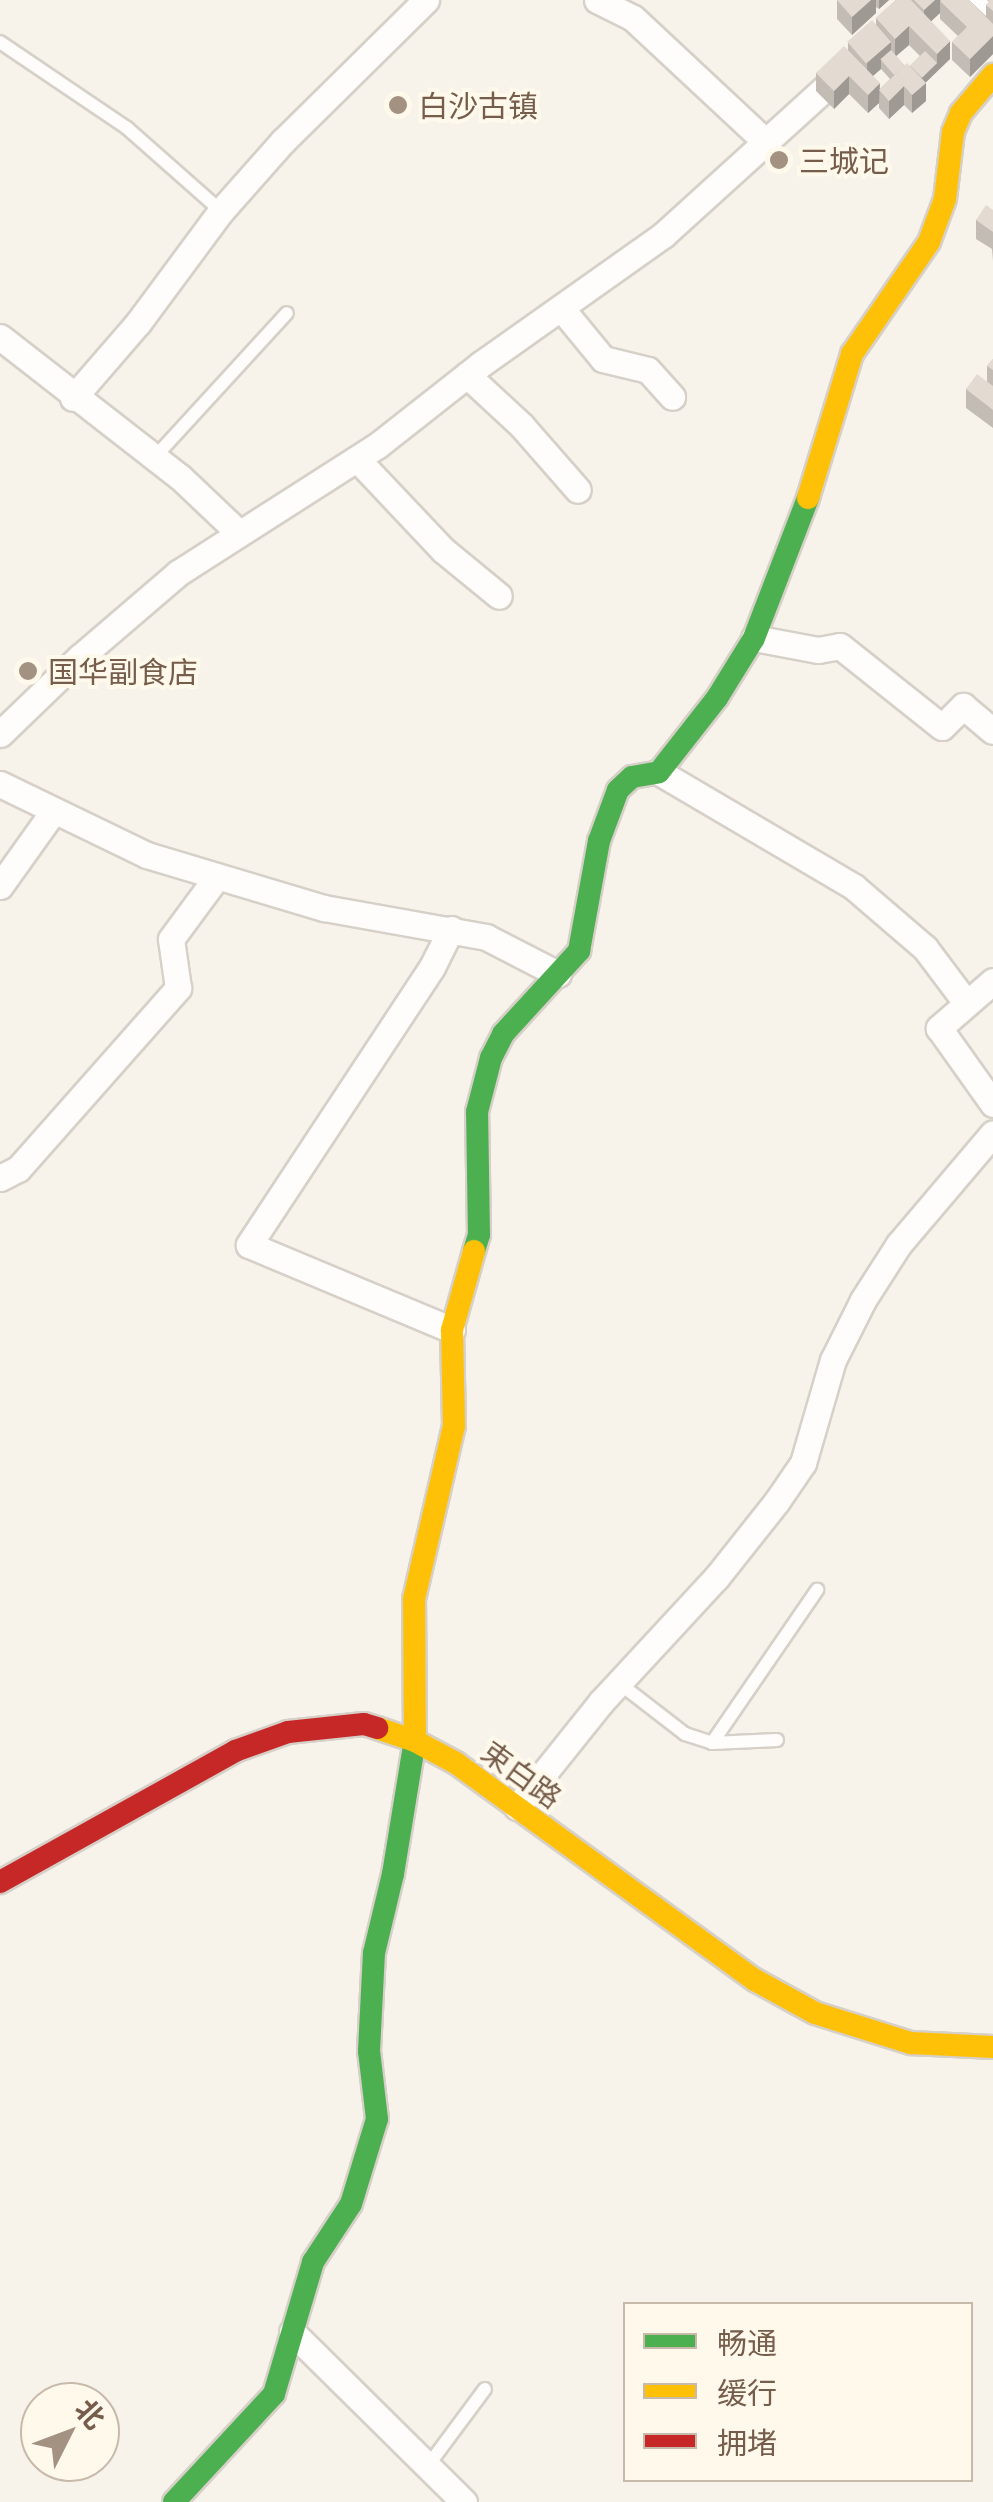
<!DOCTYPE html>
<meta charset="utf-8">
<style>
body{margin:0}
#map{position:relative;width:993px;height:2502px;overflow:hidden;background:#f7f3ea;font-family:Barlow,"Noto Sans SC",sans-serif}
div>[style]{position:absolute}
.roads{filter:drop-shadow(2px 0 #d6d0c8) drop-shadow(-2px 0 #d6d0c8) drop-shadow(0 2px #d6d0c8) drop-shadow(0 -2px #d6d0c8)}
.lane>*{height:12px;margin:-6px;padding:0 6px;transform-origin:6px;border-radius:6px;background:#fefdfc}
.street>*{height:25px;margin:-12.5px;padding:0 12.5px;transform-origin:12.5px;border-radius:12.5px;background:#fefdfc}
.fast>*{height:22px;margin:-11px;padding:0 11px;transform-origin:11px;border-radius:11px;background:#4caf50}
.slow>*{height:22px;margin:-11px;padding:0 11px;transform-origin:11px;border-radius:11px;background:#ffc107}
.jam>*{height:22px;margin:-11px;padding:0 11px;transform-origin:11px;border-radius:11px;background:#c62828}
.wall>*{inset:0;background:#c3bcb5}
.shaded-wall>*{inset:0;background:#9f9993}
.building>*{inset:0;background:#e3dbd2;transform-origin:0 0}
.dots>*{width:28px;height:28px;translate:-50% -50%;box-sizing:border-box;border:5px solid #fff9eb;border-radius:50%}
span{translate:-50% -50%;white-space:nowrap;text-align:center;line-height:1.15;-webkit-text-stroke:8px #fff9eb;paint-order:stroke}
.poi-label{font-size:30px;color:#765c4a}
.left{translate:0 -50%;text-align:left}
.street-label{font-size:30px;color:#765c4a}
.legend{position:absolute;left:623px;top:2302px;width:350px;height:180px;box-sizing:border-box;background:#fff9eb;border:2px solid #c8baab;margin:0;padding:12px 18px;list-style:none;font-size:30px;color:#765c4a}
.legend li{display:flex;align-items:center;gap:20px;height:50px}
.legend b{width:50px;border:2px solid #c8baab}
.north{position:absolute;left:20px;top:2382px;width:100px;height:100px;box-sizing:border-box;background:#fff9eb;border:2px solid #c8baab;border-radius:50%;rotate:48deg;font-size:28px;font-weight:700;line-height:40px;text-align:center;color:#765c4a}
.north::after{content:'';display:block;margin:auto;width:35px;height:45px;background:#a39182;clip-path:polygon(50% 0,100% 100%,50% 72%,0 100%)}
</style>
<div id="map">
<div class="roads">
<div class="lane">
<i style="left:0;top:42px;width:153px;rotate:34.1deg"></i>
<i style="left:127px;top:128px;width:125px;rotate:41.4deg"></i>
<i style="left:155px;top:457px;width:195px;rotate:-47.5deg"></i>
<i style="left:619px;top:1683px;width:83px;rotate:37.7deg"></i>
<i style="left:685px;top:1734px;width:28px;rotate:18deg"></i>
<i style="left:712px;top:1743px;width:65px;rotate:-2.6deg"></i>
<i style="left:712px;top:1743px;width:186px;rotate:-55.5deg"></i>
<i style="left:427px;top:2467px;width:97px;rotate:-53.4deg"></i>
</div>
<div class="street">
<i style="left:597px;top:0;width:40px;rotate:26.6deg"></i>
<i style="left:633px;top:18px;width:183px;rotate:43deg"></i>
<i style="left:969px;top:0;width:34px;rotate:45deg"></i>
<i style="left:561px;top:308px;width:66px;rotate:50.5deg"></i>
<i style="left:603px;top:359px;width:46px;rotate:13.7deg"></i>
<i style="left:648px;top:370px;width:36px;rotate:48deg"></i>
<i style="left:0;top:337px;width:228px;rotate:37.9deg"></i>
<i style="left:180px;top:477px;width:81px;rotate:43.5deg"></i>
<i style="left:467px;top:375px;width:74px;rotate:42.8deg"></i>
<i style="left:521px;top:425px;width:86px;rotate:48.8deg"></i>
<i style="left:73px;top:398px;width:99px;rotate:-49.1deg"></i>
<i style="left:138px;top:323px;width:139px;rotate:-53.5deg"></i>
<i style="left:221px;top:211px;width:94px;rotate:-48.5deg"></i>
<i style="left:283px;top:141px;width:201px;rotate:-44.6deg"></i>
<i style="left:357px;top:459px;width:125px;rotate:46.6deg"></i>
<i style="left:443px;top:550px;width:72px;rotate:39.4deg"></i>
<i style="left:754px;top:638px;width:65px;rotate:10.6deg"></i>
<i style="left:818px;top:650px;width:22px;rotate:-10deg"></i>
<i style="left:840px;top:646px;width:130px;rotate:38.5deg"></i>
<i style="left:942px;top:727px;width:30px;rotate:-45deg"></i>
<i style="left:963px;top:706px;width:39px;rotate:40deg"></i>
<i style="left:0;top:734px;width:111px;rotate:-43.9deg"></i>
<i style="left:80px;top:657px;width:129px;rotate:-40.6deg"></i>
<i style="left:178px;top:573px;width:237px;rotate:-32.6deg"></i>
<i style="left:378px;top:445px;width:131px;rotate:-38.2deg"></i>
<i style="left:481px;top:364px;width:223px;rotate:-35.3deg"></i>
<i style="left:663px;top:235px;width:243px;rotate:-42.2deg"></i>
<i style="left:659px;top:772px;width:226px;rotate:30.5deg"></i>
<i style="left:854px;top:887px;width:94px;rotate:40.7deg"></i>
<i style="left:925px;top:948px;width:66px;rotate:53deg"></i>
<i style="left:0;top:784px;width:163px;rotate:25.8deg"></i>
<i style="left:147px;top:855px;width:185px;rotate:16.7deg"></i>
<i style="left:324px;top:908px;width:165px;rotate:10.1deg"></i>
<i style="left:486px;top:937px;width:81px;rotate:27.2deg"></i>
<i style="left:0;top:886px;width:90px;rotate:-54.5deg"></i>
<i style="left:451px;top:929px;width:42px;rotate:116.6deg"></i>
<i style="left:432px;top:967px;width:333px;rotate:123.4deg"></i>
<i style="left:249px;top:1245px;width:220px;rotate:22.7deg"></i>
<i style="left:993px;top:981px;width:72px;rotate:139deg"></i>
<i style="left:939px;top:1028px;width:93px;rotate:54.6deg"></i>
<i style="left:0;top:1178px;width:20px;rotate:-27deg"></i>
<i style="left:18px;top:1169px;width:242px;rotate:-48.5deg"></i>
<i style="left:178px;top:988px;width:49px;rotate:-98.1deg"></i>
<i style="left:171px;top:939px;width:76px;rotate:-53.6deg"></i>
<i style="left:517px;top:1807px;width:134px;rotate:-51.3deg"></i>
<i style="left:601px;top:1702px;width:169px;rotate:-47.2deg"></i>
<i style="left:716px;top:1578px;width:98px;rotate:-51.6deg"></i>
<i style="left:777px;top:1501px;width:46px;rotate:-55.6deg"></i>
<i style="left:803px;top:1463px;width:107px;rotate:-73.8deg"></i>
<i style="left:833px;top:1360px;width:67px;rotate:-63.4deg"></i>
<i style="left:863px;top:1300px;width:67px;rotate:-57.3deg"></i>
<i style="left:899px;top:1244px;width:145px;rotate:-49.7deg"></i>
<i style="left:292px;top:2332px;width:242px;rotate:44.7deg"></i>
</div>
<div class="fast">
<i style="left:474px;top:1251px;width:17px;rotate:-73deg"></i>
<i style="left:479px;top:1235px;width:123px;rotate:-90.9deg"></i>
<i style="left:477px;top:1112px;width:56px;rotate:-75.5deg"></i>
<i style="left:491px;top:1058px;width:27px;rotate:-63deg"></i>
<i style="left:503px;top:1034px;width:113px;rotate:-47.5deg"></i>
<i style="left:579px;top:951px;width:112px;rotate:-79.7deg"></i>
<i style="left:599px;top:841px;width:54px;rotate:-69.6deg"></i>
<i style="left:618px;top:790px;width:19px;rotate:-43deg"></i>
<i style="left:632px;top:777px;width:27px;rotate:-10deg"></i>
<i style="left:659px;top:772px;width:94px;rotate:-51.9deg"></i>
<i style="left:717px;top:698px;width:70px;rotate:-58.3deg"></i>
<i style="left:754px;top:638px;width:150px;rotate:-68.9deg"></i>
<i style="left:174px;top:2502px;width:147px;rotate:-47.2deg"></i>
<i style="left:274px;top:2394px;width:138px;rotate:-73.5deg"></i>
<i style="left:313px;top:2262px;width:69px;rotate:-56.8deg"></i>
<i style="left:351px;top:2204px;width:89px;rotate:-73deg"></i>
<i style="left:377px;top:2119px;width:68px;rotate:-96.7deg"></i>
<i style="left:369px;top:2051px;width:98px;rotate:-87.1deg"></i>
<i style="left:374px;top:1953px;width:81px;rotate:-76.5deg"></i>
<i style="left:393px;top:1874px;width:137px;rotate:-80.7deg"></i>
</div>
<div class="slow">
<i style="left:808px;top:498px;width:151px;rotate:-73deg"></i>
<i style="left:852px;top:354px;width:136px;rotate:-55.5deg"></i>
<i style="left:929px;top:242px;width:46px;rotate:-69.6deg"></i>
<i style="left:945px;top:199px;width:67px;rotate:-83.2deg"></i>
<i style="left:953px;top:132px;width:21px;rotate:-67deg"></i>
<i style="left:961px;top:113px;width:50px;rotate:-49.9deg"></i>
<i style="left:377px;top:1728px;width:40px;rotate:18.9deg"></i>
<i style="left:415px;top:1741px;width:47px;rotate:28.2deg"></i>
<i style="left:456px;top:1763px;width:369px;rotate:36deg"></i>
<i style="left:755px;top:1980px;width:68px;rotate:28.8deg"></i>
<i style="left:815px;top:2013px;width:101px;rotate:17.4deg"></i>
<i style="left:911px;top:2043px;width:82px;rotate:2.8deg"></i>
<i style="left:415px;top:1739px;width:140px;rotate:-90.4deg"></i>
<i style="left:414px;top:1599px;width:178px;rotate:-77deg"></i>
<i style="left:454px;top:1426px;width:96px;rotate:-91.2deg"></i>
<i style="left:452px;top:1330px;width:82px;rotate:-74.4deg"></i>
</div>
<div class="jam">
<i style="left:0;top:1882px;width:269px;rotate:-29.1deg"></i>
<i style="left:235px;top:1751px;width:56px;rotate:-19.7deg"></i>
<i style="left:288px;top:1732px;width:76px;rotate:-6deg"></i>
<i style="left:364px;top:1724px;width:14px;rotate:17deg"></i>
</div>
</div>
<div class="wall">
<i style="clip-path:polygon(837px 0,889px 0,879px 9px,876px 7px,876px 13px,852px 35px,837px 19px)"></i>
<i style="clip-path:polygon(evenodd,896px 0,969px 0,986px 16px,986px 5px,993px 0,993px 54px,970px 77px,952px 60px,952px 42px,958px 36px,940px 19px,940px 13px,931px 21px,950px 59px,926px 82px,926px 101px,912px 113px,904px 105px,889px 119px,879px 108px,879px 103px,868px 113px,849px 94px,834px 109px,816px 91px,816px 73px,848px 50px,848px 42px,876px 25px,876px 18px,896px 0,909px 45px,920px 56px,910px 66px,905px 66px,896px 56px,909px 45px,896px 0,881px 69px,890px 79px,880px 89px,873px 76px,881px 69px)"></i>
<i style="clip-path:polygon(993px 210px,993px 261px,992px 249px,976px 239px,976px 220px)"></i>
<i style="clip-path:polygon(993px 359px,993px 428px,966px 408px,966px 389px,987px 382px,987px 366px)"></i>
</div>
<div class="shaded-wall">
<i style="clip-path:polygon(871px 0,876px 0,876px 13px,852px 35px,852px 17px)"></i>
<i style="clip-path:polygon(879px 0,889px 0,879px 9px)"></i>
<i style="clip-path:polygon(935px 0,953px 0,940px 1px,940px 13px,924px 28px,924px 10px)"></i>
<i style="clip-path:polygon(909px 26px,909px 45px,895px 57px,895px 39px)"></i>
<i style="clip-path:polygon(993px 36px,993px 54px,970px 77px,970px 59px)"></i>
<i style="clip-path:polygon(950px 41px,950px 59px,919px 89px,919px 80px,937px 63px,937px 54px)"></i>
<i style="clip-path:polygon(891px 42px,891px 60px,881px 60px,881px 69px,867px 81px,867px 63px)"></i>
<i style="clip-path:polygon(849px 76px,849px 94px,834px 109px,834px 91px)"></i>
<i style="clip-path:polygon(880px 83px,879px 103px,868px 113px,868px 95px)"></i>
<i style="clip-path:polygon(926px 83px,926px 101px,912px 113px,912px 95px)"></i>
<i style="clip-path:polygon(904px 86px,904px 105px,889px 119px,889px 101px)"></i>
</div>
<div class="building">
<i style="clip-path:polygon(837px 0,871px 0,852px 17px)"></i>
<i style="clip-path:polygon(896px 0,911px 0,950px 41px,937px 54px,909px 26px,895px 39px,876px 18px)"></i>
<i style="clip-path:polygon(914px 0,935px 0,924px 10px)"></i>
<i style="clip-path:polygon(941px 0,969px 0,993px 24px,993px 36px,970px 59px,952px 42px,967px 27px,940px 1px)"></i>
<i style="clip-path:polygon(990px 0,993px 0,993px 11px,986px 5px)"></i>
<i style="left:872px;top:20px;width:29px;height:33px;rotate:49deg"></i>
<i style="clip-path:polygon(844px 46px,880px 83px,868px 95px,849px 76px,834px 91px,816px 73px)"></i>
<i style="left:891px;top:50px;width:21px;height:14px;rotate:49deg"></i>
<i style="left:925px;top:51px;width:17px;height:21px;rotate:45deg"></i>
<i style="clip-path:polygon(907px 63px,926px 83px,912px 95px,904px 86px,889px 101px,879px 90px)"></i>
<i style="clip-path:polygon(986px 205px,993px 210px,993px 232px,976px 220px)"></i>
<i style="clip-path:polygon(993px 359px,993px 370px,987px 366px)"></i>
<i style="clip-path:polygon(977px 374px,993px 386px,993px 410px,966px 389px)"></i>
</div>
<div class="dots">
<i style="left:398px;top:105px;background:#a39182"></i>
<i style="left:779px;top:160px;background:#a39182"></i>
<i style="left:28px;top:671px;background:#a39182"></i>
</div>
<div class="poi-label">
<span class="left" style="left:418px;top:105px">白沙古镇</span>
<span class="left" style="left:799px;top:160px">三城记</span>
<span class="left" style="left:48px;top:671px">国华副食店</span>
</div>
<div class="street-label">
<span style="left:522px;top:1774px;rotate:36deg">束白路</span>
</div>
<ul class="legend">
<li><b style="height:12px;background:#4caf50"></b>畅通</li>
<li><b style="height:12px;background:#ffc107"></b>缓行</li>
<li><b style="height:12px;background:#c62828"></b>拥堵</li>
</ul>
<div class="north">北</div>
</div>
